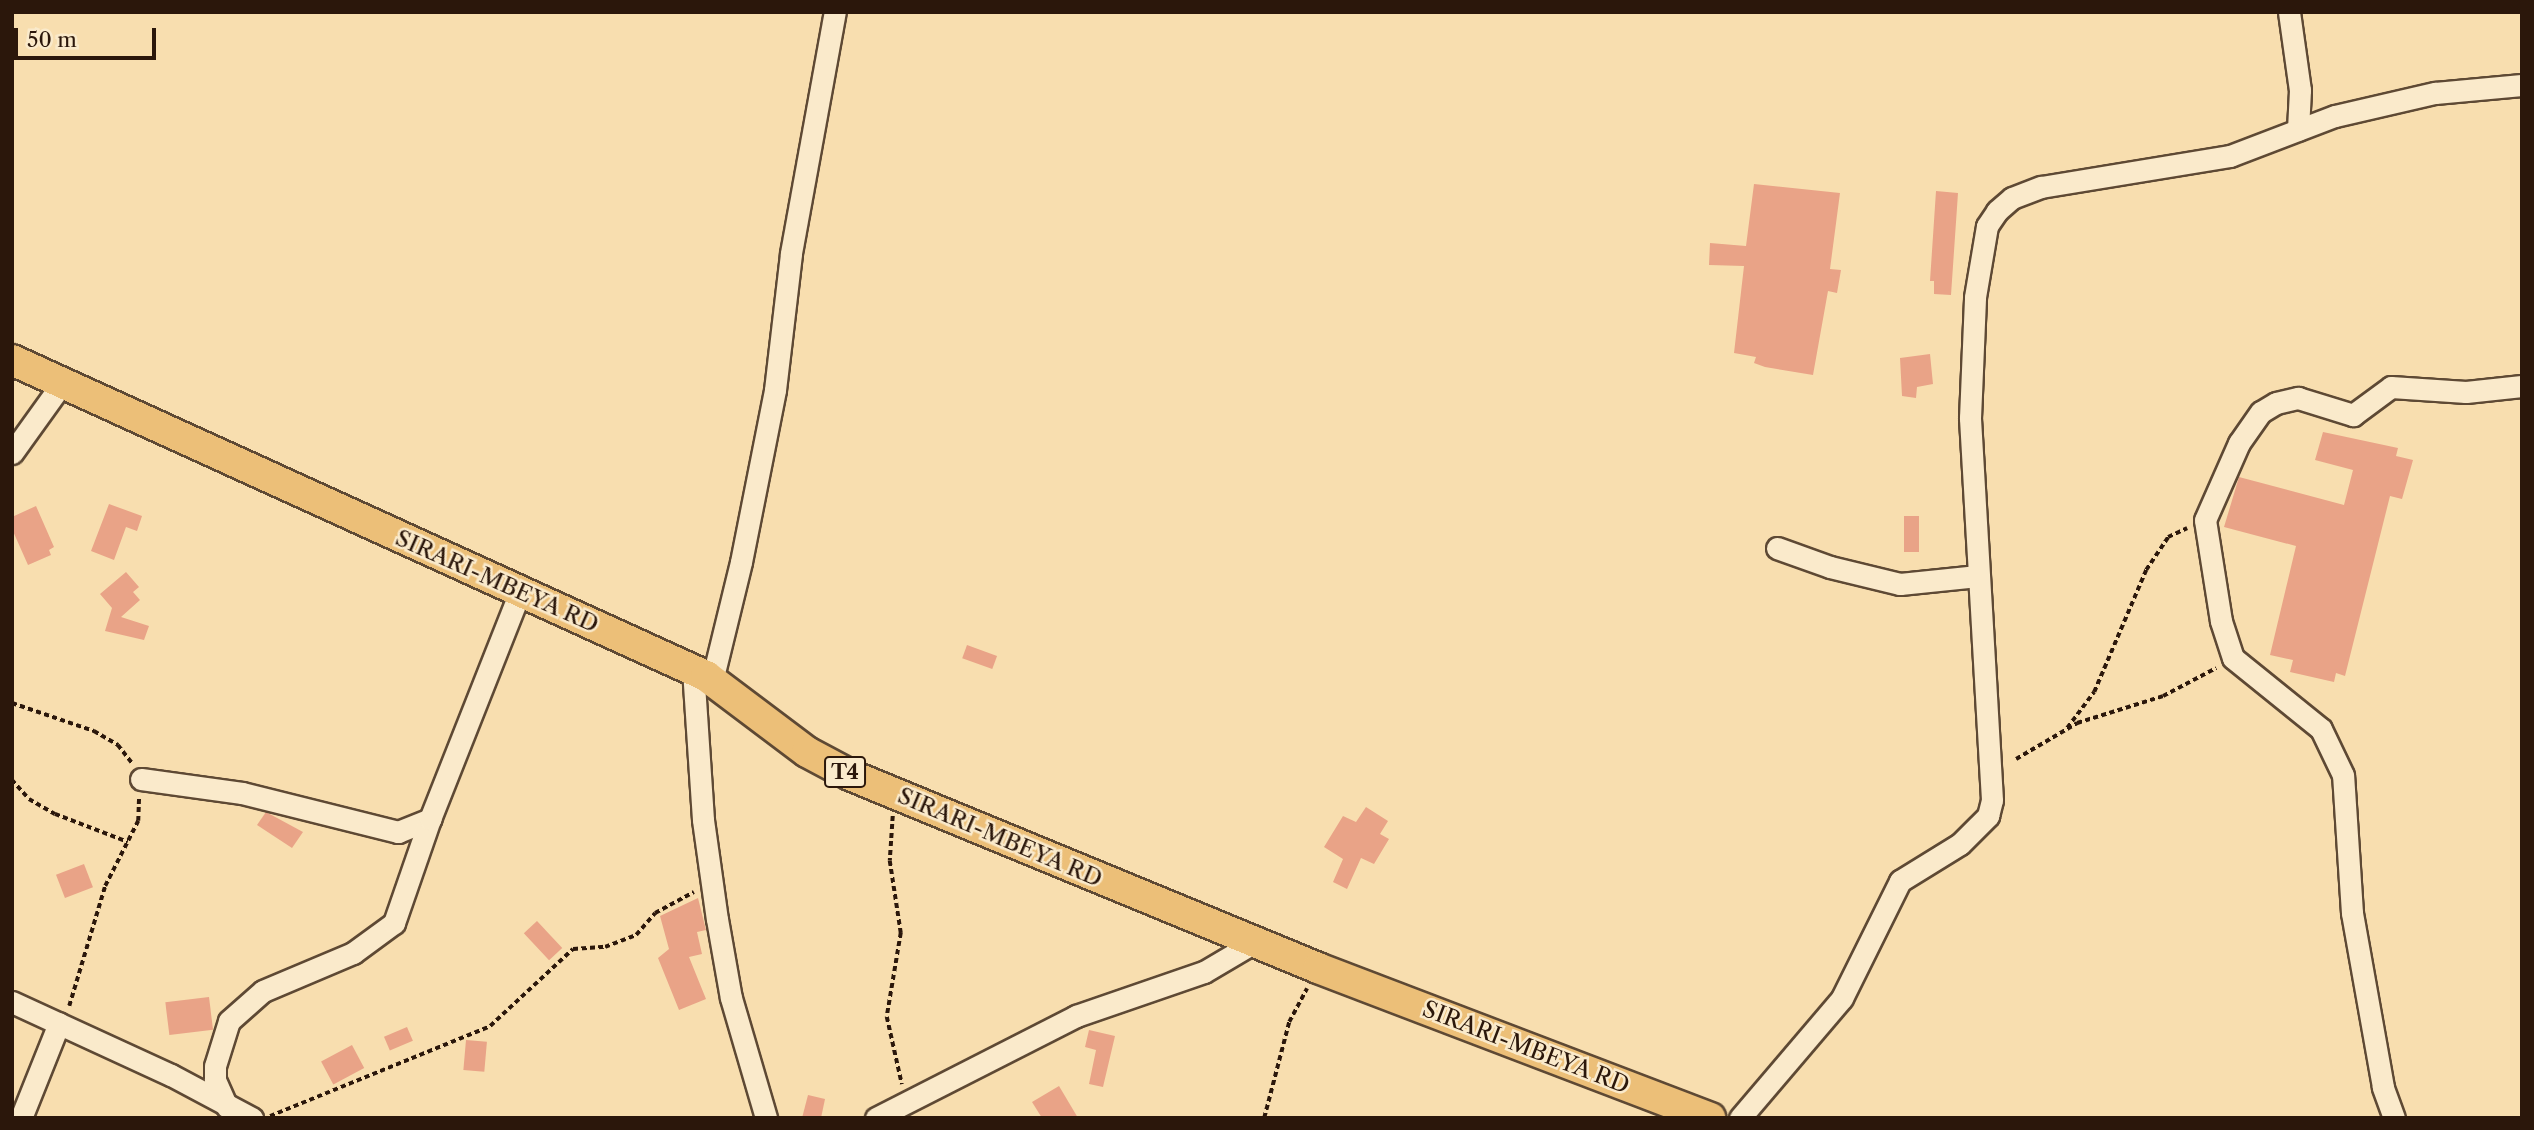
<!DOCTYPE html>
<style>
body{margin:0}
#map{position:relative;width:2534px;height:1130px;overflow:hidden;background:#f8deaf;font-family:"Libre Caslon Text",serif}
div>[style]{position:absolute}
.building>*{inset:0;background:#e9a387;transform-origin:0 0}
.path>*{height:3.5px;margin-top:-1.75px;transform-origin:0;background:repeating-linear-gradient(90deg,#2b170b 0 5px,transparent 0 8.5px)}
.roads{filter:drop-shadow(2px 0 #5e4934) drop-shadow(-2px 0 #5e4934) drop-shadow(0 2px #5e4934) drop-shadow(0 -2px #5e4934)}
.minor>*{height:21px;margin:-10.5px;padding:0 10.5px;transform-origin:10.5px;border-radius:10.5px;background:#faeacb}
.highway>*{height:30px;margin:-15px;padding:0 15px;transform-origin:15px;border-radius:15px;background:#ecbf78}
span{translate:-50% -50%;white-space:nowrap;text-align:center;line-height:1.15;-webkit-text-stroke:5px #faeacb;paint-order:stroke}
.shield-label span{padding:2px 5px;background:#faeacb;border:2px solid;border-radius:5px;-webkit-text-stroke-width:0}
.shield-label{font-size:21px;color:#2b170b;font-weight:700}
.street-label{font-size:23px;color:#2b170b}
.frame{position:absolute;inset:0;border:14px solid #2b170b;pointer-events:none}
.scale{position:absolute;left:14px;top:28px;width:142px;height:32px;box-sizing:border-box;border:4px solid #2b170b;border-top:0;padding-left:9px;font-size:21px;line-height:24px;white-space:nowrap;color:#2b170b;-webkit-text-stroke:5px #faeacb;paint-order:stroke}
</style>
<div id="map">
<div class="building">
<i style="clip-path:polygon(1754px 184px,1840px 193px,1830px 269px,1841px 270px,1837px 293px,1828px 291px,1813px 375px,1765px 367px,1754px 363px,1756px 357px,1734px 353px,1744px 266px,1709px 265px,1710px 243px,1746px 246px)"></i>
<i style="clip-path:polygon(1936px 191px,1958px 193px,1951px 295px,1934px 294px,1934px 281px,1930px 281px)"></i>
<i style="clip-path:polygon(1930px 354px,1933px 384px,1917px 387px,1916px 398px,1902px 396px,1900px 358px)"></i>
<i style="clip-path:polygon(2323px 432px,2398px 448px,2396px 456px,2413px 460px,2402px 499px,2390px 496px,2345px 676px,2336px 673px,2334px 682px,2290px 672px,2293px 660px,2270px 655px,2296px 546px,2224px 527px,2239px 477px,2344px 505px,2353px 470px,2315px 460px)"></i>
<i style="clip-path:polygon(109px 504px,142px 516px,137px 531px,126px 527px,114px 560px,91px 551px)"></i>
<i style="clip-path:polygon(36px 506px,54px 547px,49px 550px,51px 555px,28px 565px,12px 529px,12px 517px)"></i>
<i style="left:1904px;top:516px;width:15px;height:36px"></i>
<i style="clip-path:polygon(126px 572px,139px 587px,133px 592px,140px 600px,121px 617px,149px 626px,144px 640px,105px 631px,112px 608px,100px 594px)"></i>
<i style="left:967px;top:645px;width:32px;height:14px;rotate:20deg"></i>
<i style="clip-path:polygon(1366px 807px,1388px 821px,1380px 834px,1389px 839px,1374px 864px,1361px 858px,1347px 889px,1333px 882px,1343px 859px,1324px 847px,1343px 816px,1356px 822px)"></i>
<i style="clip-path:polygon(266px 812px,303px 832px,292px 848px,257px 825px)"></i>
<i style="left:84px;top:864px;width:25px;height:30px;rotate:69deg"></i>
<i style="clip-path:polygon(698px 898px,706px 930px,697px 932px,702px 954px,689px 957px,706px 999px,679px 1010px,658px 958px,669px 949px,660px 916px)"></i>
<i style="left:537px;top:921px;width:37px;height:18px;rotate:47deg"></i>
<i style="left:209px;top:997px;width:33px;height:44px;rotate:83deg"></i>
<i style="left:407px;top:1027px;width:15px;height:25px;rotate:67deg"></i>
<i style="clip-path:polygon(1089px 1030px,1115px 1036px,1103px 1087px,1089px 1084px,1096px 1050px,1085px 1047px)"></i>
<i style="left:466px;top:1040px;width:21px;height:30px;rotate:5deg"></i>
<i style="left:352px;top:1045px;width:26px;height:35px;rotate:62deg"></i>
<i style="clip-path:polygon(1059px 1086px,1078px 1118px,1042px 1118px,1032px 1102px)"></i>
<i style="clip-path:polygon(808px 1095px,825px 1099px,821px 1118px,802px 1118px)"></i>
</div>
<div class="path">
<i style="left:12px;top:703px;width:87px;rotate:18.9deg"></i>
<i style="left:94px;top:731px;width:28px;rotate:30deg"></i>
<i style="left:118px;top:745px;width:23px;rotate:52deg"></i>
<i style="left:2067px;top:728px;width:45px;rotate:-53.1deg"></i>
<i style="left:2094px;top:692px;width:133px;rotate:-66.9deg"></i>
<i style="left:2146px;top:570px;width:40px;rotate:-56deg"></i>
<i style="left:2168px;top:537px;width:21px;rotate:-25deg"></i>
<i style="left:2016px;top:759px;width:71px;rotate:-30.5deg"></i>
<i style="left:2077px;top:723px;width:90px;rotate:-17.4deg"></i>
<i style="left:2163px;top:696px;width:60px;rotate:-27.8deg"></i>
<i style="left:12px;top:780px;width:25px;rotate:48deg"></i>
<i style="left:29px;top:799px;width:30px;rotate:30deg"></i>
<i style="left:55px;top:814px;width:78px;rotate:21deg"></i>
<i style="left:893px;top:816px;width:45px;rotate:93.8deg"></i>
<i style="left:890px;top:861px;width:73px;rotate:81.3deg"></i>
<i style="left:901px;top:933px;width:85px;rotate:99.5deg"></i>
<i style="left:887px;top:1017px;width:69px;rotate:77.4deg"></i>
<i style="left:69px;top:1006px;width:125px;rotate:-73.3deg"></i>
<i style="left:105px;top:886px;width:73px;rotate:-63.1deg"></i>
<i style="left:138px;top:821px;width:25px;rotate:-88deg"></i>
<i style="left:270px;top:1116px;width:238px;rotate:-22.2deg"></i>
<i style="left:490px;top:1026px;width:113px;rotate:-42.9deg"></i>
<i style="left:573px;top:949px;width:32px;rotate:-4deg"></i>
<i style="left:605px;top:947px;width:33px;rotate:-21deg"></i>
<i style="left:636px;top:935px;width:29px;rotate:-49deg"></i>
<i style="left:655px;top:913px;width:44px;rotate:-28.3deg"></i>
<i style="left:1264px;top:1118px;width:99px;rotate:-75.4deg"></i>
<i style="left:1289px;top:1022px;width:38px;rotate:-62deg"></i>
</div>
<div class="roads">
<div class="minor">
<i style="left:2289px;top:12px;width:79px;rotate:82deg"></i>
<i style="left:2300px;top:90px;width:40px;rotate:92.9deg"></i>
<i style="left:12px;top:453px;width:87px;rotate:-54.3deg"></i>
<i style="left:1777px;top:548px;width:56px;rotate:19.7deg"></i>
<i style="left:1830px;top:567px;width:72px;rotate:13.7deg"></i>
<i style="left:1900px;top:584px;width:78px;rotate:-5.9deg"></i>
<i style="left:693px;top:669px;width:151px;rotate:86.2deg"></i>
<i style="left:703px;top:820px;width:100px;rotate:82deg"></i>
<i style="left:717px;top:919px;width:80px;rotate:80deg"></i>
<i style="left:731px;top:998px;width:125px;rotate:73.7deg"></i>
<i style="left:712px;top:681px;width:122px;rotate:-76.3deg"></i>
<i style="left:741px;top:562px;width:175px;rotate:-78.8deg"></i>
<i style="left:775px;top:390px;width:138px;rotate:-83.3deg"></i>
<i style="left:791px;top:253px;width:245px;rotate:-79.7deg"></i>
<i style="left:141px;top:779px;width:102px;rotate:7.9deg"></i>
<i style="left:242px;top:793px;width:161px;rotate:14deg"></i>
<i style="left:398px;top:832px;width:35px;rotate:-22deg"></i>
<i style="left:12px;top:1002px;width:175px;rotate:24.7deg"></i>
<i style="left:171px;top:1075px;width:92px;rotate:28deg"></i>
<i style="left:227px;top:1107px;width:30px;rotate:-114deg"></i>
<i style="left:215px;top:1080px;width:14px;rotate:-90deg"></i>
<i style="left:215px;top:1066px;width:47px;rotate:-72.7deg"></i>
<i style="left:229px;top:1021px;width:45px;rotate:-41.4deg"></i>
<i style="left:263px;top:991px;width:98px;rotate:-22.9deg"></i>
<i style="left:353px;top:953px;width:51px;rotate:-36.2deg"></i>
<i style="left:394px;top:923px;width:110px;rotate:-70.9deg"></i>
<i style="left:430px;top:819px;width:244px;rotate:-68.4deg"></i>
<i style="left:21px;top:1118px;width:102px;rotate:-68.2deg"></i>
<i style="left:876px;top:1118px;width:225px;rotate:-27deg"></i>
<i style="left:1076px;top:1016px;width:135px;rotate:-19deg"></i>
<i style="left:1204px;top:972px;width:59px;rotate:-30.5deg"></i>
<i style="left:1740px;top:1118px;width:157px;rotate:-49.6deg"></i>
<i style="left:1842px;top:998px;width:131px;rotate:-63.6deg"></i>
<i style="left:1900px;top:881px;width:70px;rotate:-31.7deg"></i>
<i style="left:1960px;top:844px;width:40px;rotate:-45deg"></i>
<i style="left:1988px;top:816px;width:16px;rotate:-76deg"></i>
<i style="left:1992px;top:800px;width:383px;rotate:-93.3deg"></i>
<i style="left:1970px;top:418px;width:121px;rotate:-87.6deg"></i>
<i style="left:1975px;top:297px;width:72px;rotate:-80.4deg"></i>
<i style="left:1987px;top:226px;width:18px;rotate:-56deg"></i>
<i style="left:1997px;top:211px;width:20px;rotate:-41deg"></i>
<i style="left:2012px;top:198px;width:31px;rotate:-21deg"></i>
<i style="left:2041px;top:187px;width:192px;rotate:-9.3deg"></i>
<i style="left:2230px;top:156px;width:112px;rotate:-20.9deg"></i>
<i style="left:2335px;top:116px;width:103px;rotate:-13deg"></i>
<i style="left:2435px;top:93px;width:87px;rotate:-5.3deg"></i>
<i style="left:2394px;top:1118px;width:33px;rotate:-110deg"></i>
<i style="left:2383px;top:1087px;width:177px;rotate:-100.1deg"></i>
<i style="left:2352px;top:913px;width:138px;rotate:-93.7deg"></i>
<i style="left:2343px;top:775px;width:51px;rotate:-115.6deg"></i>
<i style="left:2321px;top:729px;width:113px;rotate:-141.1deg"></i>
<i style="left:2233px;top:658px;width:39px;rotate:-108deg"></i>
<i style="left:2221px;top:621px;width:102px;rotate:-99deg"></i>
<i style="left:2205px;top:520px;width:84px;rotate:-66.2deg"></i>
<i style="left:2239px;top:443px;width:38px;rotate:-55deg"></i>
<i style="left:2261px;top:412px;width:17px;rotate:-31deg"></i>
<i style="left:2276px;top:403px;width:23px;rotate:-13deg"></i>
<i style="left:2298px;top:398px;width:58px;rotate:17.2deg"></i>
<i style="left:2353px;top:415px;width:47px;rotate:-36.4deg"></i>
<i style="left:2391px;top:387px;width:75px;rotate:3.8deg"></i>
<i style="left:2466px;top:392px;width:56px;rotate:-6.1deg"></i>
</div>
<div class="highway">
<i style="left:12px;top:360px;width:763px;rotate:24.48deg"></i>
<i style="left:706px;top:676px;width:126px;rotate:37deg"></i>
<i style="left:807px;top:752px;width:49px;rotate:28.1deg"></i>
<i style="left:850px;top:775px;width:506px;rotate:22.41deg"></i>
<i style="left:1318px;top:968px;width:420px;rotate:20.9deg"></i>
</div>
</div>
<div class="shield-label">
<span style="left:845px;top:772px">T4</span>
</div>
<div class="street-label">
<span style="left:497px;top:581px;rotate:24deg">SIRARI-MBEYA RD</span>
<span style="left:1000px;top:837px;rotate:23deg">SIRARI-MBEYA RD</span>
<span style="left:1526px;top:1047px;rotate:21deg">SIRARI-MBEYA RD</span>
</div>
<div class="frame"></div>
<div class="scale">50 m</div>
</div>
